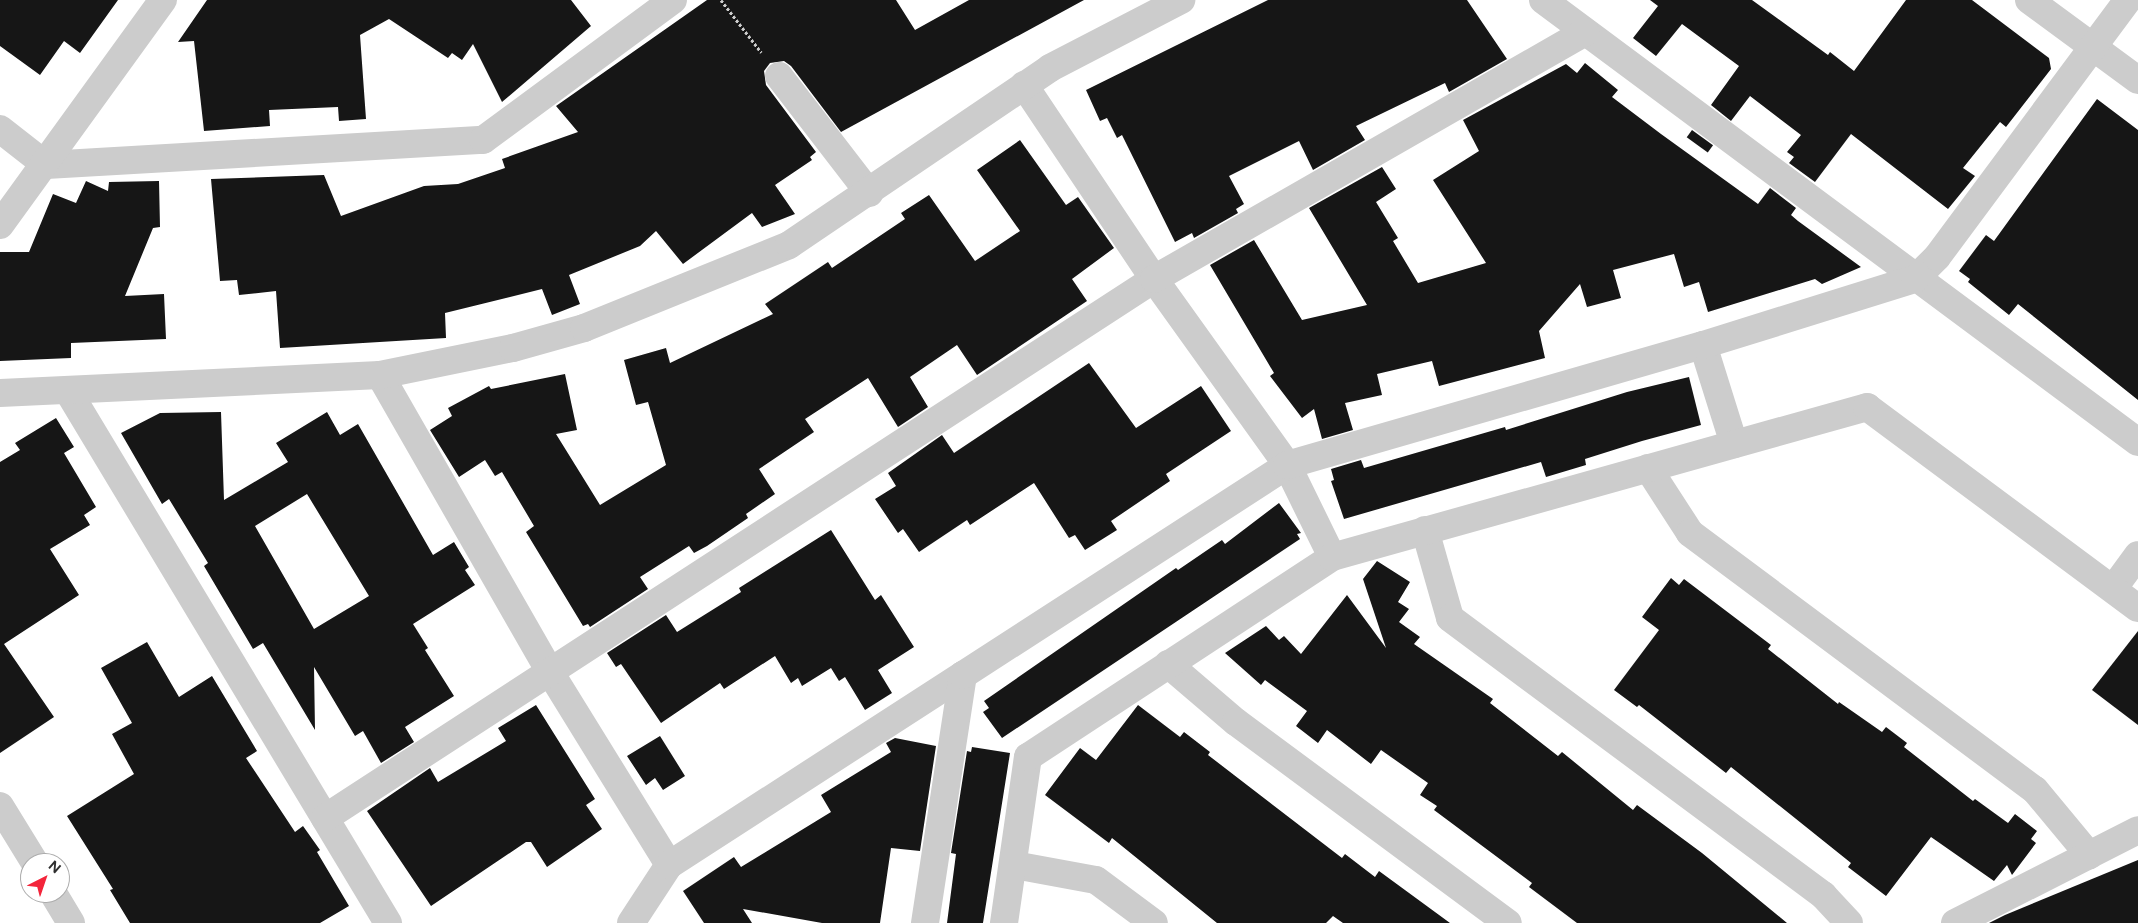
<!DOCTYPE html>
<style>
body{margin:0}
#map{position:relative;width:2138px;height:923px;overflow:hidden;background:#fff;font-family:Figtree,sans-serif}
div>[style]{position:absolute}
.building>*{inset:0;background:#161616;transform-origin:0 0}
.path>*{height:3px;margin-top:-1.5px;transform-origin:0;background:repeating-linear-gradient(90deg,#ccc 0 2.5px,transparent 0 5px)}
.minor>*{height:28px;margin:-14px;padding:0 14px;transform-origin:14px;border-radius:14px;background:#ccc}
span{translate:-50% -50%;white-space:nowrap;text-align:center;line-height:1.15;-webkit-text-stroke:5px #fff;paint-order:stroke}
.north{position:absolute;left:20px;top:853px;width:50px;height:50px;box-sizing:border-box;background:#fff;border:1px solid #acacac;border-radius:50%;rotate:41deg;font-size:14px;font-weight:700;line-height:20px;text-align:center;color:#2f2f2f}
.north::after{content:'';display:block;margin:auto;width:18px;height:22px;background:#f3253b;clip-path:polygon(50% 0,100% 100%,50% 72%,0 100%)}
</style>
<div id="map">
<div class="building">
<i style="clip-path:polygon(0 0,118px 0,80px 53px,64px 41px,40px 75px,0 46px)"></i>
<i style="clip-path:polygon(207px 0,571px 0,591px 26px,502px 102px,473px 44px,462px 60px,452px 53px,448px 58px,389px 19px,360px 35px,366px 119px,339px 121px,338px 107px,269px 110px,270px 126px,204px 131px,194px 41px,178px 42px)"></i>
<i style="clip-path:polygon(707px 0,896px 0,915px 30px,969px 0,1084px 0,841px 132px,791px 66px,784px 61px,770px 63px,764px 71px,766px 85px,816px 152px,810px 157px,812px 160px,775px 185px,795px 214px,762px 227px,752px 213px,683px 264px,656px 231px,640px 246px,569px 275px,580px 304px,552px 315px,542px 289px,445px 313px,446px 338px,280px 348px,276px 291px,239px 295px,237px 280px,220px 281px,211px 179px,324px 175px,341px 216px,424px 186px,458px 184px,505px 168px,502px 159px,578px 132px,556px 106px)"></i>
<i style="clip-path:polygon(1268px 0,1467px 0,1507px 59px,1449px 92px,1445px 83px,1356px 126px,1365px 140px,1313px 170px,1299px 141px,1229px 176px,1244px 204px,1236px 209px,1238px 213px,1194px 238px,1192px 233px,1175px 242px,1122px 135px,1117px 138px,1107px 118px,1100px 121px,1086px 90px)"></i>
<i style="clip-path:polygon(1650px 0,1752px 0,1828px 55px,1830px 52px,1854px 71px,1906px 0,1972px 0,2049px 58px,2051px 69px,2006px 127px,2000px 122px,1963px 168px,1975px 176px,1948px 209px,1851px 134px,1815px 182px,1789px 163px,1794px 157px,1787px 152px,1801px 135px,1750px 96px,1731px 121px,1711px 105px,1739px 66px,1682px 24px,1656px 56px,1633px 38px,1658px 6px)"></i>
<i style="clip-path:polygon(1585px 63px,1618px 90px,1612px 97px,1661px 134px,1758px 204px,1770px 188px,1796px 208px,1791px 215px,1798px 221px,1861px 267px,1822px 284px,1815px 279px,1708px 312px,1699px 282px,1684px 287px,1674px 254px,1613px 270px,1621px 298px,1587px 307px,1580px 284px,1539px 331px,1545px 358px,1439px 386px,1432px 361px,1377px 374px,1382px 395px,1345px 403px,1353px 430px,1322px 439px,1314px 409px,1302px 418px,1270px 376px,1274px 373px,1210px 265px,1254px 240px,1302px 320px,1367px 305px,1309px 208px,1382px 167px,1396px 189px,1376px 202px,1398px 238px,1393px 241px,1418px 283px,1486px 263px,1433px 180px,1479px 151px,1463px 120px,1566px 64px,1577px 73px)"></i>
<i style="clip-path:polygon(2097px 99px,2138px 130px,2138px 400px,2018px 304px,2009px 315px,1968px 282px,1970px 279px,1959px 271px,1986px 235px,1994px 241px)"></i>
<i style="left:1692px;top:130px;width:26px;height:9px;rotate:36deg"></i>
<i style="clip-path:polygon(1020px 140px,1066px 205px,1078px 197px,1114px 248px,1072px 279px,1087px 301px,977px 375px,957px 345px,910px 377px,928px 407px,898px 427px,868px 378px,805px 419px,814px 432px,759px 469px,775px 494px,746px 514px,748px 518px,707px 546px,694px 553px,689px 546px,640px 577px,648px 589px,590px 627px,588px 624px,583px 626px,526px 532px,534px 526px,502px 472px,495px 476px,485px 460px,459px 477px,430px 430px,452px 416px,448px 408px,489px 386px,491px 389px,565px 374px,577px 430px,556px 434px,600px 505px,666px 465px,648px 402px,636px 405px,624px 360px,666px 348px,670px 363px,773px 314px,765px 304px,828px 262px,832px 268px,905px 219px,901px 213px,929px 195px,975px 261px,1020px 231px,977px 170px)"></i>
<i style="clip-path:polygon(86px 181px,108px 191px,109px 182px,159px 181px,160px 227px,153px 228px,125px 296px,164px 294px,166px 339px,71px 343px,71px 358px,0 361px,0 252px,29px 252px,53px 194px,76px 203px)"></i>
<i style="clip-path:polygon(1089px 363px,1136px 428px,1201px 386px,1231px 431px,1166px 474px,1170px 481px,1111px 521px,1117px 530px,1085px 550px,1075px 535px,1069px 538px,1034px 483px,970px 525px,967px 520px,919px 552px,903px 529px,898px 533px,875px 499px,896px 486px,888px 473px,942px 435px,954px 453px)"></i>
<i style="clip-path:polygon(1689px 377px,1701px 425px,1642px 441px,1585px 459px,1586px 465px,1546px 477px,1541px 462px,1344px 519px,1331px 481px,1334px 480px,1331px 469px,1361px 460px,1364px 468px,1505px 427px,1506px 430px,1627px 392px)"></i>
<i style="clip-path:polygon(evenodd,221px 412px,224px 500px,288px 462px,276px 443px,327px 412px,340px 435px,358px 424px,433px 555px,454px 542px,469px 567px,465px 570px,475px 585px,413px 624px,428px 648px,425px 650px,454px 696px,405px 727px,414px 742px,381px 763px,363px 731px,355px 736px,314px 667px,315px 730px,263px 643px,253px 649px,204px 566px,208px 563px,169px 499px,162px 504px,121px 433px,160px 413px,221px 412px,307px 494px,369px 596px,314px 629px,255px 526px,307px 494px)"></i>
<i style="clip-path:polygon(56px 418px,74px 447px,64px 453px,96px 507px,84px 515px,90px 525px,50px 549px,79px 595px,4px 644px,54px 717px,0 753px,0 462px,20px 450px,15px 443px)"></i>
<i style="clip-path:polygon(1279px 503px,1301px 533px,1297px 534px,1300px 539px,1002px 738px,983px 712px,989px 708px,984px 701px,1176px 568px,1178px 570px,1222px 540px,1225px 544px)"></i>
<i style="clip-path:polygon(831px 530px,875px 600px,881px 595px,914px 647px,878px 670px,892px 693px,865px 710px,845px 677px,839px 681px,831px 668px,802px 686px,798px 678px,791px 683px,775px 656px,724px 689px,720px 683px,661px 723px,621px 664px,616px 667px,607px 653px,666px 615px,677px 632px,741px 592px,739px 588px)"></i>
<i style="clip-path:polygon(1377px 561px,1410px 582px,1398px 602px,1409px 609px,1399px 622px,1420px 637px,1414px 644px,1493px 699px,1490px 703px,1558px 756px,1562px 752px,1633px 810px,1637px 805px,1702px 853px,1787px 923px,1577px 923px,1529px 887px,1532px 883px,1434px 810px,1437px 806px,1420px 795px,1428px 783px,1381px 750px,1371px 764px,1327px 730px,1318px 743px,1296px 726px,1307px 711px,1265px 680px,1261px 685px,1225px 653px,1266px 626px,1279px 640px,1284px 636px,1301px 654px,1347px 595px,1386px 648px,1363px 579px)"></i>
<i style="clip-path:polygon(1671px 578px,1679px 585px,1684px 579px,1771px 645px,1768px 649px,1838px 704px,1839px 702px,1882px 732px,1886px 727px,1907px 743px,1904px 747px,1973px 801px,1975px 799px,2008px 823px,2015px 814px,2037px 831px,2031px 839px,2036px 843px,2012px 875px,2007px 865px,1994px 881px,1931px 837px,1886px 896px,1848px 867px,1851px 863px,1731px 767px,1726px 773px,1639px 705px,1637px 707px,1614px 690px,1659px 630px,1642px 617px)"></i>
<i style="clip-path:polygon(2138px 631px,2138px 725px,2092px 690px)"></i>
<i style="clip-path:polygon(147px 642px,179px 697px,212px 676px,257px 751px,246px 758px,295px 832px,303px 826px,320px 850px,317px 852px,349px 906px,320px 923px,130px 923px,110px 890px,113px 889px,67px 816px,134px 774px,112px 734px,132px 723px,101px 668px)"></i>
<i style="clip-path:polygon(536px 705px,595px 799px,586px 805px,602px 829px,547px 867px,531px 842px,526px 842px,431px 906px,367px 811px,430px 768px,438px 782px,506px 741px,498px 728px)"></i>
<i style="clip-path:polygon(1138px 705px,1180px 737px,1184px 732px,1210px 752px,1208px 755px,1342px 858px,1345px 854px,1375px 877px,1379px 871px,1450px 923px,1343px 923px,1333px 916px,1326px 923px,1217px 923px,1112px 838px,1109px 843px,1045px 795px,1080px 748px,1096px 760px)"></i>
<i style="clip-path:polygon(660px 736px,685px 776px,663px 790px,655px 778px,646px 785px,627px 756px)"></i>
<i style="clip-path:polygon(895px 738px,936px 746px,920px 851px,891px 848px,880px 923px,822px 923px,743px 909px,752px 923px,704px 923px,683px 891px,734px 857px,741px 867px,831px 812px,821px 795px,891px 752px,886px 743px)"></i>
<i style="clip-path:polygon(972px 747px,1010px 753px,983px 923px,947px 923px,956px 854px,951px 853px,967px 751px,971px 752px)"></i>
<i style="clip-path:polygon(2138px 860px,2138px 923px,1989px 923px,2005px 915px)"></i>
</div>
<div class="path">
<i style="left:721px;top:0;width:66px;rotate:52.4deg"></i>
</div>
<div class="minor">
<i style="left:1543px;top:0;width:741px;rotate:36.61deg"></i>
<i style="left:2029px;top:0;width:135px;rotate:36.3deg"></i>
<i style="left:779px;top:76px;width:148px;rotate:52.4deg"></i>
<i style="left:1024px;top:85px;width:234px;rotate:56.2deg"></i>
<i style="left:1154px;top:279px;width:229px;rotate:54.4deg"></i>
<i style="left:1287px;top:465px;width:102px;rotate:63.9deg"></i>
<i style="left:0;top:129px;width:58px;rotate:38deg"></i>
<i style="left:46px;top:165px;width:438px;rotate:-3.3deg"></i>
<i style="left:483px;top:140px;width:236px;rotate:-36.4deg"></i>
<i style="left:0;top:225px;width:278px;rotate:-54.1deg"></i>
<i style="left:1703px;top:345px;width:104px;rotate:72.6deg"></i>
<i style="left:380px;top:375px;width:342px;rotate:60.2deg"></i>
<i style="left:550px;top:672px;width:227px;rotate:58.3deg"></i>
<i style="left:68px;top:391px;width:621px;rotate:58.97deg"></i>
<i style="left:0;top:393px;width:380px;rotate:-2.7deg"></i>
<i style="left:380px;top:375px;width:136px;rotate:-11.5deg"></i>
<i style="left:513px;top:348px;width:74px;rotate:-15.7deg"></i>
<i style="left:584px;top:328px;width:221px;rotate:-22deg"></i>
<i style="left:789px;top:245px;width:315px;rotate:-34.1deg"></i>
<i style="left:1050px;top:68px;width:148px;rotate:-27.4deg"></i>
<i style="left:1648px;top:468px;width:77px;rotate:57.1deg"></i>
<i style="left:1690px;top:533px;width:430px;rotate:36.7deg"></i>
<i style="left:2035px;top:790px;width:85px;rotate:50.3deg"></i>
<i style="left:1425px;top:530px;width:91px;rotate:74.1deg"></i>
<i style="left:1450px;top:618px;width:465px;rotate:36.6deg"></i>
<i style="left:1823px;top:895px;width:38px;rotate:47deg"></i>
<i style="left:2113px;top:589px;width:42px;rotate:-53.7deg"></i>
<i style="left:1168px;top:664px;width:89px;rotate:40.5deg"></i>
<i style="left:1236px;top:722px;width:338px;rotate:36.5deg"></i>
<i style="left:0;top:806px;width:67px;rotate:58.4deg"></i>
<i style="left:325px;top:818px;width:989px;rotate:-33.03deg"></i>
<i style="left:1154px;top:279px;width:497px;rotate:-29.8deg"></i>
<i style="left:1014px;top:865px;width:83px;rotate:10.4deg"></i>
<i style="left:1096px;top:880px;width:72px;rotate:36.6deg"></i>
<i style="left:53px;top:893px;width:35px;rotate:59deg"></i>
<i style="left:631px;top:923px;width:69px;rotate:-56.8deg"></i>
<i style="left:669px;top:865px;width:350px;rotate:-32.9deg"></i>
<i style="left:925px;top:923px;width:251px;rotate:-81.3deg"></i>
<i style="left:963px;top:675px;width:386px;rotate:-32.9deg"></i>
<i style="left:1287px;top:465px;width:433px;rotate:-16.1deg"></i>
<i style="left:1703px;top:345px;width:222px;rotate:-17.3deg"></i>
<i style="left:1915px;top:279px;width:31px;rotate:-45deg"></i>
<i style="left:1937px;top:257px;width:320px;rotate:-53.4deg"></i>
<i style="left:1004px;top:923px;width:168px;rotate:-81.8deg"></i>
<i style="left:1028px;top:757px;width:364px;rotate:-33.3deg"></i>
<i style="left:1332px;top:557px;width:556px;rotate:-15.66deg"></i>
<i style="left:1867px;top:407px;width:337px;rotate:36.6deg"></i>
<i style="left:1955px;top:923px;width:205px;rotate:-26.9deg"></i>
</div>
<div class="north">N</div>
</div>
